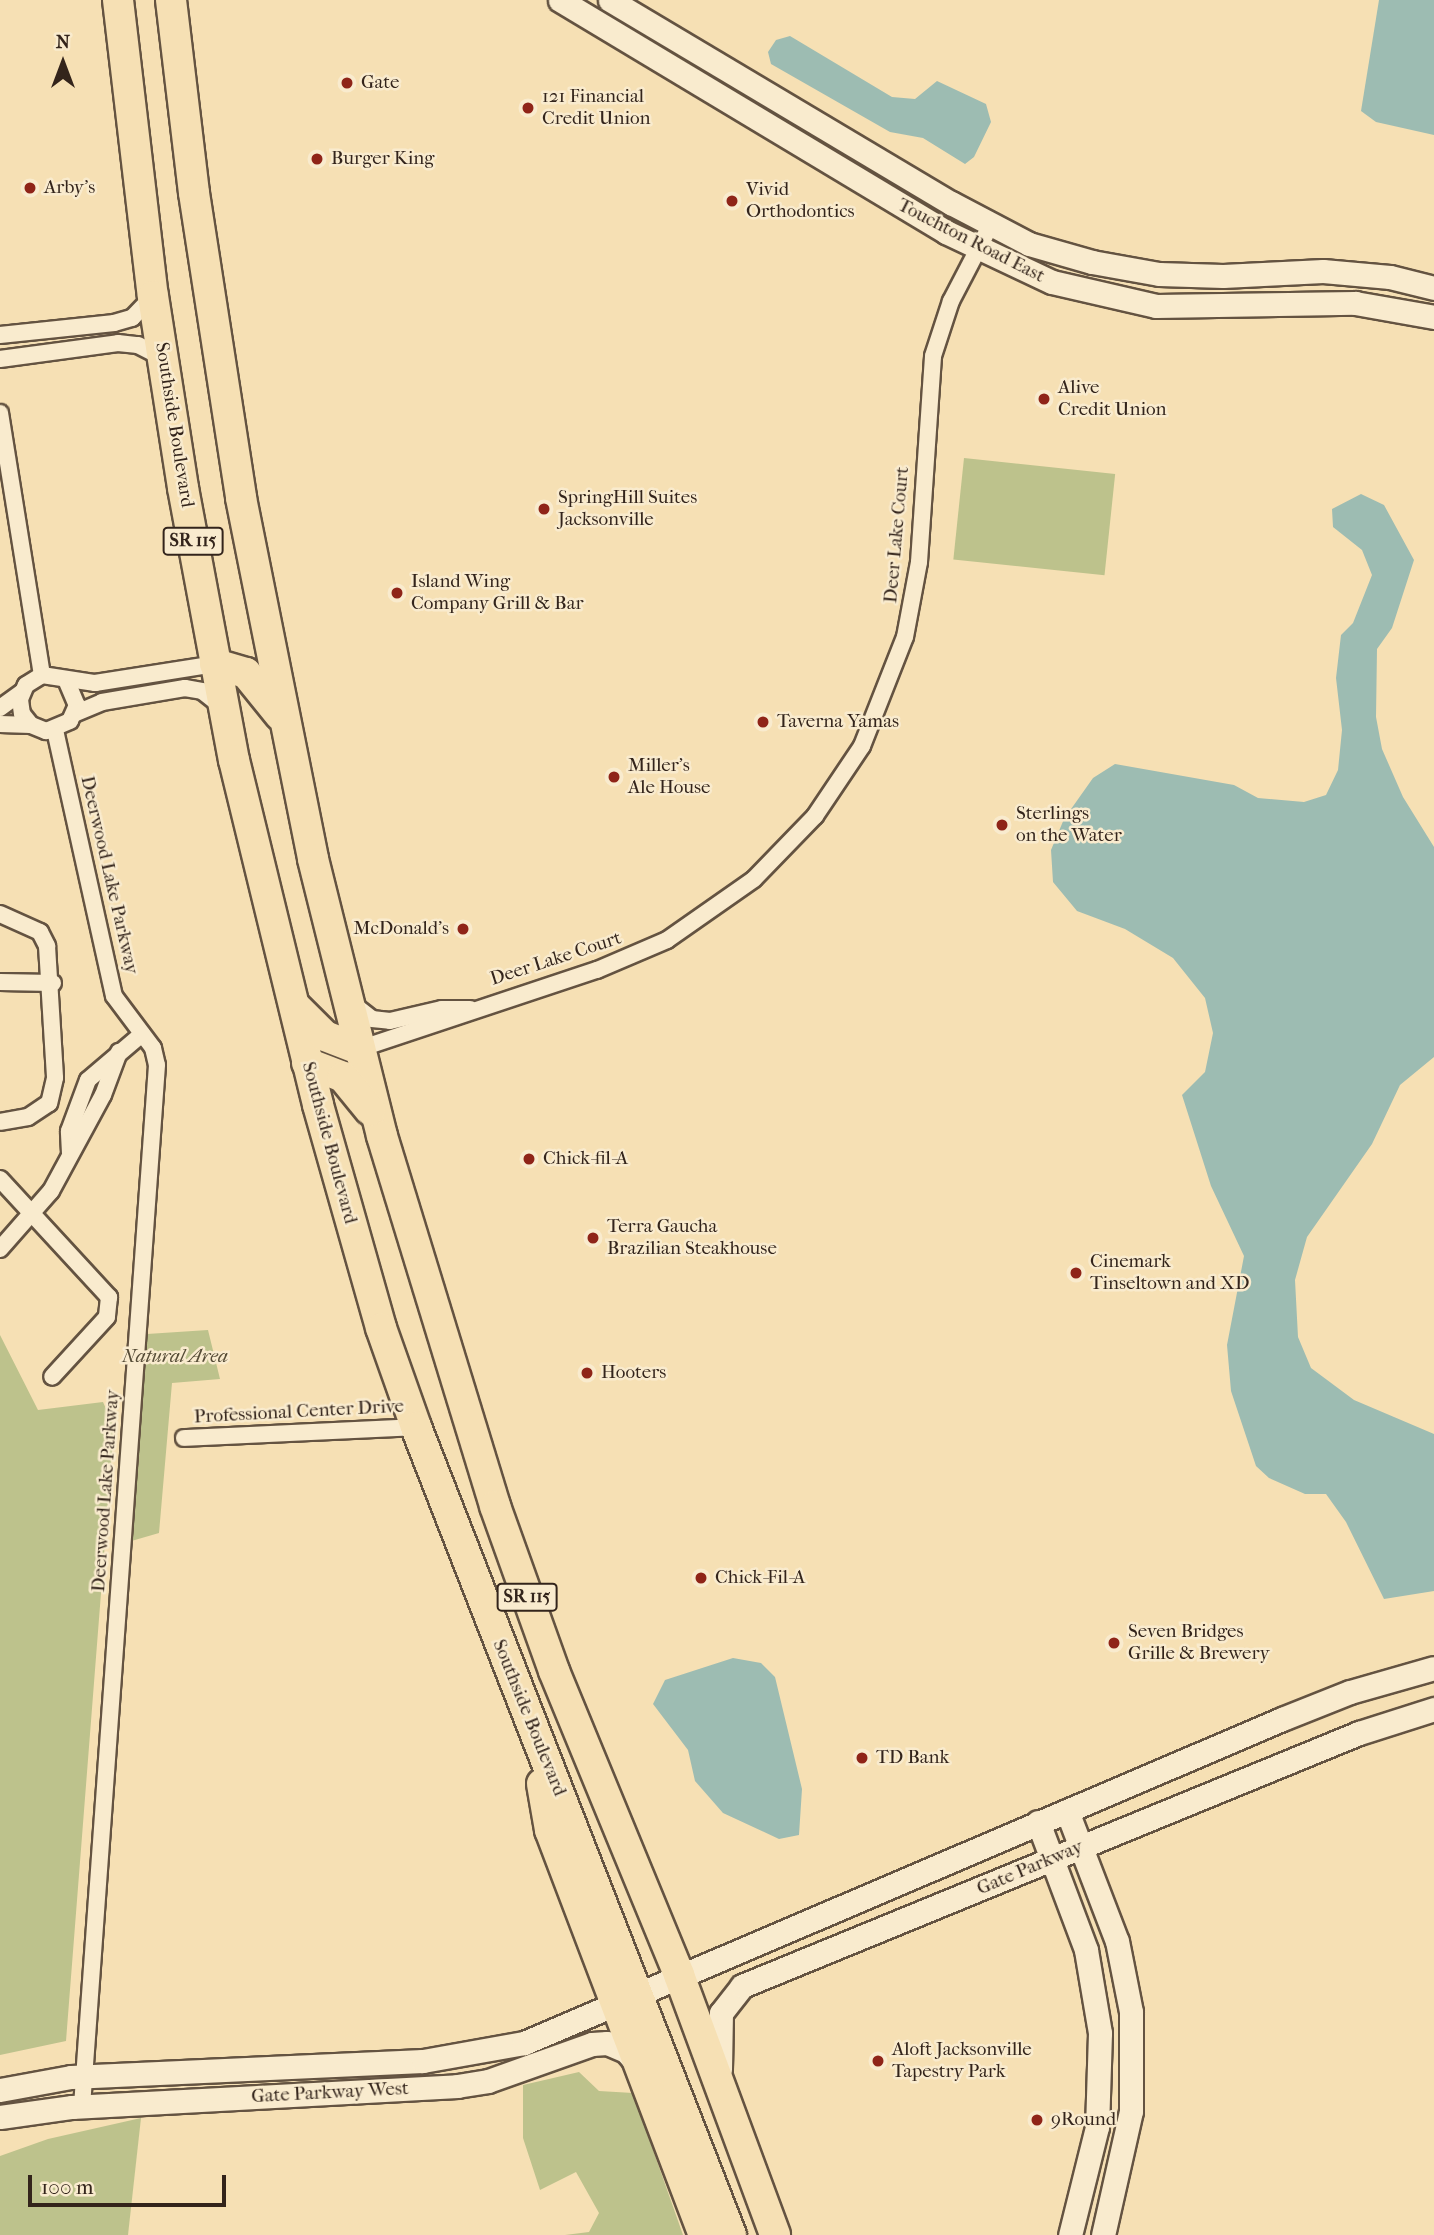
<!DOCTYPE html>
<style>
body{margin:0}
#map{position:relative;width:1434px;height:2235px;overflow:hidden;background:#f6e0b4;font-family:"IM FELL French Canon",serif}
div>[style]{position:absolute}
.green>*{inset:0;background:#bdc28c;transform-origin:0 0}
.water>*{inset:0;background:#9dbcb2}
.roads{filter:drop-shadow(2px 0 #645341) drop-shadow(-2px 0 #645341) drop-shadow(0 2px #645341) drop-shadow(0 -2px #645341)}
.street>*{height:16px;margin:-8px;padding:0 8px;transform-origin:8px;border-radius:8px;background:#f9ebce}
.secondary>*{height:23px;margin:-11.5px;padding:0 11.5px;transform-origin:11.5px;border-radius:11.5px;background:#f9ebce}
.highway>*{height:30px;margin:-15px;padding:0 15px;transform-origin:15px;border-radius:15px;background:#f6e0b4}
.dots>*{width:19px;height:19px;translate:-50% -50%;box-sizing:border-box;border:4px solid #f9ebce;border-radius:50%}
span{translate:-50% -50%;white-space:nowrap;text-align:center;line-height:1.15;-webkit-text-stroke:5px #f9ebce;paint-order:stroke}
.shield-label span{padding:2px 5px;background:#f9ebce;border:2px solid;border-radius:5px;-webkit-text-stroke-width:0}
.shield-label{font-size:18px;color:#33241b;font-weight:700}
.poi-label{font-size:19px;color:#33241b}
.left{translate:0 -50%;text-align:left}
.right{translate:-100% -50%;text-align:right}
.street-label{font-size:19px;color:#33241b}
.park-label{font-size:19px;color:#564c37;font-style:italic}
.north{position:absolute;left:28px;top:28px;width:70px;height:70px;-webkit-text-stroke:5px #f9ebce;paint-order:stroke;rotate:0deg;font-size:19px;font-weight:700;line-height:28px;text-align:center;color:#33241b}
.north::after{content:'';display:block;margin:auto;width:24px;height:32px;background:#33241b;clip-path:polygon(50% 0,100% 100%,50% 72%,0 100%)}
.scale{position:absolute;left:28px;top:2175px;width:198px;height:32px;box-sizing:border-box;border:4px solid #33241b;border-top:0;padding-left:9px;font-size:21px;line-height:24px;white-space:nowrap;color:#33241b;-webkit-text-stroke:5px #f9ebce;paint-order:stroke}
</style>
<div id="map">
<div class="green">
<i style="left:964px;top:458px;width:152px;height:102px;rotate:6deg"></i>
<i style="clip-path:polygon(208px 1330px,220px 1379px,172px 1383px,159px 1533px,128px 1542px,147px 1334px)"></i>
<i style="clip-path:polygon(0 1335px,38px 1410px,103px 1402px,114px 1427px,66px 2041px,0 2055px)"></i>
<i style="clip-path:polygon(579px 2072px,599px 2091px,633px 2093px,683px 2235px,565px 2235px,589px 2232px,599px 2213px,576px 2172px,540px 2190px,523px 2138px,523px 2085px)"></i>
<i style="clip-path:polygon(141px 2118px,128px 2235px,0 2235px,0 2156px,48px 2139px)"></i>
</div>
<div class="water">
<i style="clip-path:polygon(1379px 0,1434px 0,1434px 135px,1376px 122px,1361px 111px)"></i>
<i style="clip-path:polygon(790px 36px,892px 97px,915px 99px,937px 81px,986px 104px,991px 122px,974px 157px,965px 164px,923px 138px,890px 132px,771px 64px,768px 52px,776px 40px)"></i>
<i style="clip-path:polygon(1361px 494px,1384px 505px,1414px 560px,1392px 628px,1377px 649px,1376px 717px,1382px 749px,1403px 797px,1434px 847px,1434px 1057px,1400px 1085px,1372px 1144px,1307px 1237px,1295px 1280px,1298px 1337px,1311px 1368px,1354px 1400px,1434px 1434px,1434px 1591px,1384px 1599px,1346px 1522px,1326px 1494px,1305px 1494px,1269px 1478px,1256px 1466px,1231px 1391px,1227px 1345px,1244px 1256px,1211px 1186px,1182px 1095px,1205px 1072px,1213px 1033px,1205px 998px,1173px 958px,1125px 929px,1077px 911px,1053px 882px,1051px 850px,1064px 819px,1093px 778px,1115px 764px,1234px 785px,1258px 798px,1304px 802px,1326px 795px,1338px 770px,1342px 730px,1336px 678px,1341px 635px,1353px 623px,1372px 575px,1362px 550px,1333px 527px,1332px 509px)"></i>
<i style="clip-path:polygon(733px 1658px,761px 1663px,775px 1677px,802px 1789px,799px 1835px,779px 1839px,723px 1813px,695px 1781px,688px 1750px,653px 1704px,665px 1680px)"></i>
</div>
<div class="roads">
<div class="street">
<i style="left:0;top:335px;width:115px;rotate:-6deg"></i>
<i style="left:114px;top:323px;width:19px;rotate:-16deg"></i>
<i style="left:132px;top:318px;width:30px;rotate:-46deg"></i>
<i style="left:0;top:359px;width:119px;rotate:-7.7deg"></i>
<i style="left:118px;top:343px;width:20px;rotate:6deg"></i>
<i style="left:138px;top:345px;width:27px;rotate:27deg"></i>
<i style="left:0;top:413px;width:265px;rotate:80.9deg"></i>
<i style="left:67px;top:682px;width:25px;rotate:67deg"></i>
<i style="left:77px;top:705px;width:17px;rotate:114deg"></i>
<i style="left:70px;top:721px;width:26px;rotate:157deg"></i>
<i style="left:46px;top:731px;width:16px;rotate:-158deg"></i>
<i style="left:31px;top:725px;width:14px;rotate:-129deg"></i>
<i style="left:22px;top:714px;width:15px;rotate:-98deg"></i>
<i style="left:20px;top:699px;width:15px;rotate:-67deg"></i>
<i style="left:26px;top:685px;width:19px;rotate:-32deg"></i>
<i style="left:42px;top:675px;width:54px;rotate:8.6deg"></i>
<i style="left:95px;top:683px;width:121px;rotate:-9deg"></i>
<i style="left:0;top:708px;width:27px;rotate:-36deg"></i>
<i style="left:74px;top:714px;width:30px;rotate:-23deg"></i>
<i style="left:102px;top:702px;width:84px;rotate:-9.6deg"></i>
<i style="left:185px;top:688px;width:17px;rotate:10deg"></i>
<i style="left:202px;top:691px;width:23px;rotate:38deg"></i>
<i style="left:0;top:724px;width:31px;rotate:2deg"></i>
<i style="left:55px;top:730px;width:272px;rotate:77.5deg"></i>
<i style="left:114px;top:996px;width:65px;rotate:53.1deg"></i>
<i style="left:153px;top:1048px;width:17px;rotate:77deg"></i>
<i style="left:157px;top:1065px;width:1044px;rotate:94.12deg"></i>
<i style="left:0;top:914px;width:44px;rotate:24.2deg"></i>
<i style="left:40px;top:932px;width:16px;rotate:63deg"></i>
<i style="left:47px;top:946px;width:132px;rotate:86.5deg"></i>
<i style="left:55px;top:1078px;width:26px;rotate:103deg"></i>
<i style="left:49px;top:1103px;width:25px;rotate:146deg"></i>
<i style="left:28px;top:1117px;width:28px;rotate:170deg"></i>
<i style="left:0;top:982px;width:53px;rotate:1.1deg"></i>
<i style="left:353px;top:1004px;width:24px;rotate:38deg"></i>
<i style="left:372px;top:1019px;width:18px;rotate:6deg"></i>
<i style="left:390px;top:1021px;width:53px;rotate:-13deg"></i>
<i style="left:442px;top:1009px;width:28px"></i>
<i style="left:359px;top:1049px;width:251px;rotate:-18.4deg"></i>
<i style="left:597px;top:970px;width:76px;rotate:-23.2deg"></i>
<i style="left:667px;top:940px;width:106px;rotate:-35deg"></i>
<i style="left:754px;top:879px;width:88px;rotate:-45.9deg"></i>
<i style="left:815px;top:816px;width:84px;rotate:-56.1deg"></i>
<i style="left:862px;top:746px;width:117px;rotate:-68.5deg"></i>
<i style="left:905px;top:637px;width:76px;rotate:-79.4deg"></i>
<i style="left:919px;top:562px;width:206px;rotate:-86.1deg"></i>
<i style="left:933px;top:356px;width:58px;rotate:-71.9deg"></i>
<i style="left:951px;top:301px;width:87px;rotate:-62.5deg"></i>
<i style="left:70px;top:1153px;width:22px;rotate:-93deg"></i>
<i style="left:69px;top:1131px;width:54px;rotate:-69.6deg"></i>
<i style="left:88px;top:1080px;width:71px;rotate:-40.4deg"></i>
<i style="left:0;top:1179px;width:161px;rotate:47.3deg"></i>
<i style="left:109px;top:1297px;width:20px;rotate:96deg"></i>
<i style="left:107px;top:1317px;width:81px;rotate:132.5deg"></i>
<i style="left:0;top:1249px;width:77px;rotate:-48.7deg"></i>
<i style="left:51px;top:1191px;width:109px;rotate:-61.6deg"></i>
<i style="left:103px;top:1095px;width:46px;rotate:-69.6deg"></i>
<i style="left:184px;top:1438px;width:232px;rotate:-2.7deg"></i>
</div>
<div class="secondary">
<i style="left:560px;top:0;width:450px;rotate:31deg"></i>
<i style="left:946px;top:232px;width:117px;rotate:25.3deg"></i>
<i style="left:1052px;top:282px;width:107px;rotate:13deg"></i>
<i style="left:1156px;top:306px;width:199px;rotate:-0.9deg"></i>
<i style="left:1355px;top:303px;width:80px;rotate:10deg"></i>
<i style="left:610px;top:0;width:397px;rotate:30.8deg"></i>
<i style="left:951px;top:203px;width:88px;rotate:27.7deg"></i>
<i style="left:1029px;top:244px;width:66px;rotate:15.9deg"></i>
<i style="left:1092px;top:262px;width:68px;rotate:10.2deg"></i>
<i style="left:1159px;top:274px;width:64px;rotate:1.8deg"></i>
<i style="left:1223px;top:276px;width:100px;rotate:-2.9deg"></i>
<i style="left:1323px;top:271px;width:67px;rotate:5.1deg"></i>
<i style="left:1390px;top:277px;width:45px;rotate:14deg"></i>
<i style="left:1067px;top:1811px;width:139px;rotate:69deg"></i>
<i style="left:1117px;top:1941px;width:72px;rotate:78.8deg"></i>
<i style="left:1131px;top:2012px;width:99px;rotate:90deg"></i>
<i style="left:1131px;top:2111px;width:127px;rotate:102.7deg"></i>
<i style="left:1038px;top:1822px;width:137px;rotate:69.4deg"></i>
<i style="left:1086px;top:1950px;width:84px;rotate:80.4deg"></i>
<i style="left:1100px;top:2033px;width:94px;rotate:91.8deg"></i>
<i style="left:1097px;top:2127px;width:111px;rotate:104deg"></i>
<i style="left:720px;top:2069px;width:56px;rotate:-89deg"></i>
<i style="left:721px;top:2013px;width:34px;rotate:-52deg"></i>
<i style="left:742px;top:1986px;width:667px;rotate:-22.3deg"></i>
<i style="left:1359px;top:1733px;width:79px;rotate:-17.7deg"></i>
<i style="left:0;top:2090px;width:72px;rotate:-10.4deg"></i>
<i style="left:71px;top:2077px;width:352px;rotate:-2.6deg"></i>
<i style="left:423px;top:2061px;width:103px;rotate:-10.1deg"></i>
<i style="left:524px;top:2043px;width:824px;rotate:-23.14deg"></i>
<i style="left:1282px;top:1719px;width:73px;rotate:-21.7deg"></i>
<i style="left:1350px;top:1692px;width:87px;rotate:-15.9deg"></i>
<i style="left:0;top:2117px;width:73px;rotate:-7.9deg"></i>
<i style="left:72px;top:2107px;width:386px;rotate:-3.1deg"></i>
<i style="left:457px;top:2086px;width:31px;rotate:-9deg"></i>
<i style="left:488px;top:2081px;width:110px;rotate:-19.6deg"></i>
<i style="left:592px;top:2044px;width:15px;rotate:-4deg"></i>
<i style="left:607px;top:2043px;width:21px;rotate:23deg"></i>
<i style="left:626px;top:2051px;width:18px;rotate:49deg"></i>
</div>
<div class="highway">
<i style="left:118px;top:0;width:298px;rotate:83.3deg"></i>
<i style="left:153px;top:296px;width:194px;rotate:81.1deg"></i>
<i style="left:183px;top:488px;width:277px;rotate:79.4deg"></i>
<i style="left:234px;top:760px;width:355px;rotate:76.3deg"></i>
<i style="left:318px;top:1105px;width:232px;rotate:74.2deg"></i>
<i style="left:381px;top:1328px;width:105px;rotate:70.5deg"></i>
<i style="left:416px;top:1427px;width:867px;rotate:68.7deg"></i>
<i style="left:171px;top:0;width:194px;rotate:83.2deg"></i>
<i style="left:194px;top:193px;width:309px;rotate:81.2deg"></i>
<i style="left:241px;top:498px;width:368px;rotate:78.7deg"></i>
<i style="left:313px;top:859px;width:285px;rotate:76deg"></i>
<i style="left:382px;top:1136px;width:387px;rotate:73deg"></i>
<i style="left:495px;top:1506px;width:175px;rotate:70.3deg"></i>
<i style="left:554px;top:1671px;width:329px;rotate:67.6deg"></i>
<i style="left:679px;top:1975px;width:277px;rotate:69.7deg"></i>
<i style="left:215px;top:664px;width:32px;rotate:16deg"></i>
<i style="left:246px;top:673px;width:54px;rotate:51deg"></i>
<i style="left:295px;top:1006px;width:42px;rotate:45deg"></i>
<i style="left:325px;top:1036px;width:36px;rotate:21deg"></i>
<i style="left:307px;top:1063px;width:39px;rotate:21deg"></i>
<i style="left:343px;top:1077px;width:43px;rotate:50.7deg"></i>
<i style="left:542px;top:1784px;width:47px;rotate:80.1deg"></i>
<i style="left:550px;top:1830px;width:433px;rotate:69.2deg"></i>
</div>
</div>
<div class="dots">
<i style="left:347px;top:83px;background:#8f2418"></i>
<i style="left:528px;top:108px;background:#8f2418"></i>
<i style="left:317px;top:159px;background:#8f2418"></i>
<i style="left:30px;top:188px;background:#8f2418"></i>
<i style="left:732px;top:201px;background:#8f2418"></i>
<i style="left:1044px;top:399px;background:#8f2418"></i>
<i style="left:544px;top:509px;background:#8f2418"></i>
<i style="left:397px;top:593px;background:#8f2418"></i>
<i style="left:763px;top:722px;background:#8f2418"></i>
<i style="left:614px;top:777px;background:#8f2418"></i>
<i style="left:1002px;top:825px;background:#8f2418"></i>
<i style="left:463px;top:929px;background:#8f2418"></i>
<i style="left:529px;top:1159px;background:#8f2418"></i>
<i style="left:593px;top:1238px;background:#8f2418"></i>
<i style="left:1076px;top:1273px;background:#8f2418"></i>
<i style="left:587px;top:1373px;background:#8f2418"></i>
<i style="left:701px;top:1578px;background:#8f2418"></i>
<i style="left:1114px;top:1643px;background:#8f2418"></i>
<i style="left:862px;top:1758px;background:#8f2418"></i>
<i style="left:878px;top:2061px;background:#8f2418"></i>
<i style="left:1037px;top:2120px;background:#8f2418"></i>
</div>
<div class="shield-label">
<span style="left:193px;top:541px">SR 115</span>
<span style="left:527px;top:1597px">SR 115</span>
</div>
<div class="poi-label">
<span class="left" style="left:361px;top:83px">Gate</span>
<span class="left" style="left:542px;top:108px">121 Financial<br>Credit Union</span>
<span class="left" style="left:331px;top:159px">Burger King</span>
<span class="left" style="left:44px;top:188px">Arby's</span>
<span class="left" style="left:746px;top:201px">Vivid<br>Orthodontics</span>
<span class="left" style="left:1058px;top:399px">Alive<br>Credit Union</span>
<span class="left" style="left:558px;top:509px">SpringHill Suites<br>Jacksonville</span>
<span class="left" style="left:411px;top:593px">Island Wing<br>Company Grill &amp; Bar</span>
<span class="left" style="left:777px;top:722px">Taverna Yamas</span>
<span class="left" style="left:628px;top:777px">Miller's<br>Ale House</span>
<span class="left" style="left:1016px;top:825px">Sterlings<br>on the Water</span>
<span class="right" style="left:449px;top:929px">McDonald's</span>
<span class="left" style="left:543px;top:1159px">Chick-fil-A</span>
<span class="left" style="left:607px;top:1238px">Terra Gaucha<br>Brazilian Steakhouse</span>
<span class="left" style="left:1090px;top:1273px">Cinemark<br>Tinseltown and XD</span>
<span class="left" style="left:601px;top:1373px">Hooters</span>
<span class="left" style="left:715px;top:1578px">Chick-Fil-A</span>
<span class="left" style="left:1128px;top:1643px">Seven Bridges<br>Grille &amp; Brewery</span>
<span class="left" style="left:876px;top:1758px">TD Bank</span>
<span class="left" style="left:892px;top:2061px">Aloft Jacksonville<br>Tapestry Park</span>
<span class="left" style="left:1051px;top:2120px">9Round</span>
</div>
<div class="street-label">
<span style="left:971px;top:241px;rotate:27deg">Touchton Road East</span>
<span style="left:174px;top:425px;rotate:81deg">Southside Boulevard</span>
<span style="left:897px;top:535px;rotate:-85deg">Deer Lake Court</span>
<span style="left:109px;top:875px;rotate:77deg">Deerwood Lake Parkway</span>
<span style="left:556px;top:959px;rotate:-18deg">Deer Lake Court</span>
<span style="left:329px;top:1143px;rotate:75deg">Southside Boulevard</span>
<span style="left:299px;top:1412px;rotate:-3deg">Professional Center Drive</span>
<span style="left:106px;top:1491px;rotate:-86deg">Deerwood Lake Parkway</span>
<span style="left:529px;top:1718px;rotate:68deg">Southside Boulevard</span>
<span style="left:1030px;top:1868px;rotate:-23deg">Gate Parkway</span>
<span style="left:330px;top:2093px;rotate:-3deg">Gate Parkway West</span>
</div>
<div class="park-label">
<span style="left:175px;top:1357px">Natural Area</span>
</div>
<div class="north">N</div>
<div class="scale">100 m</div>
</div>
